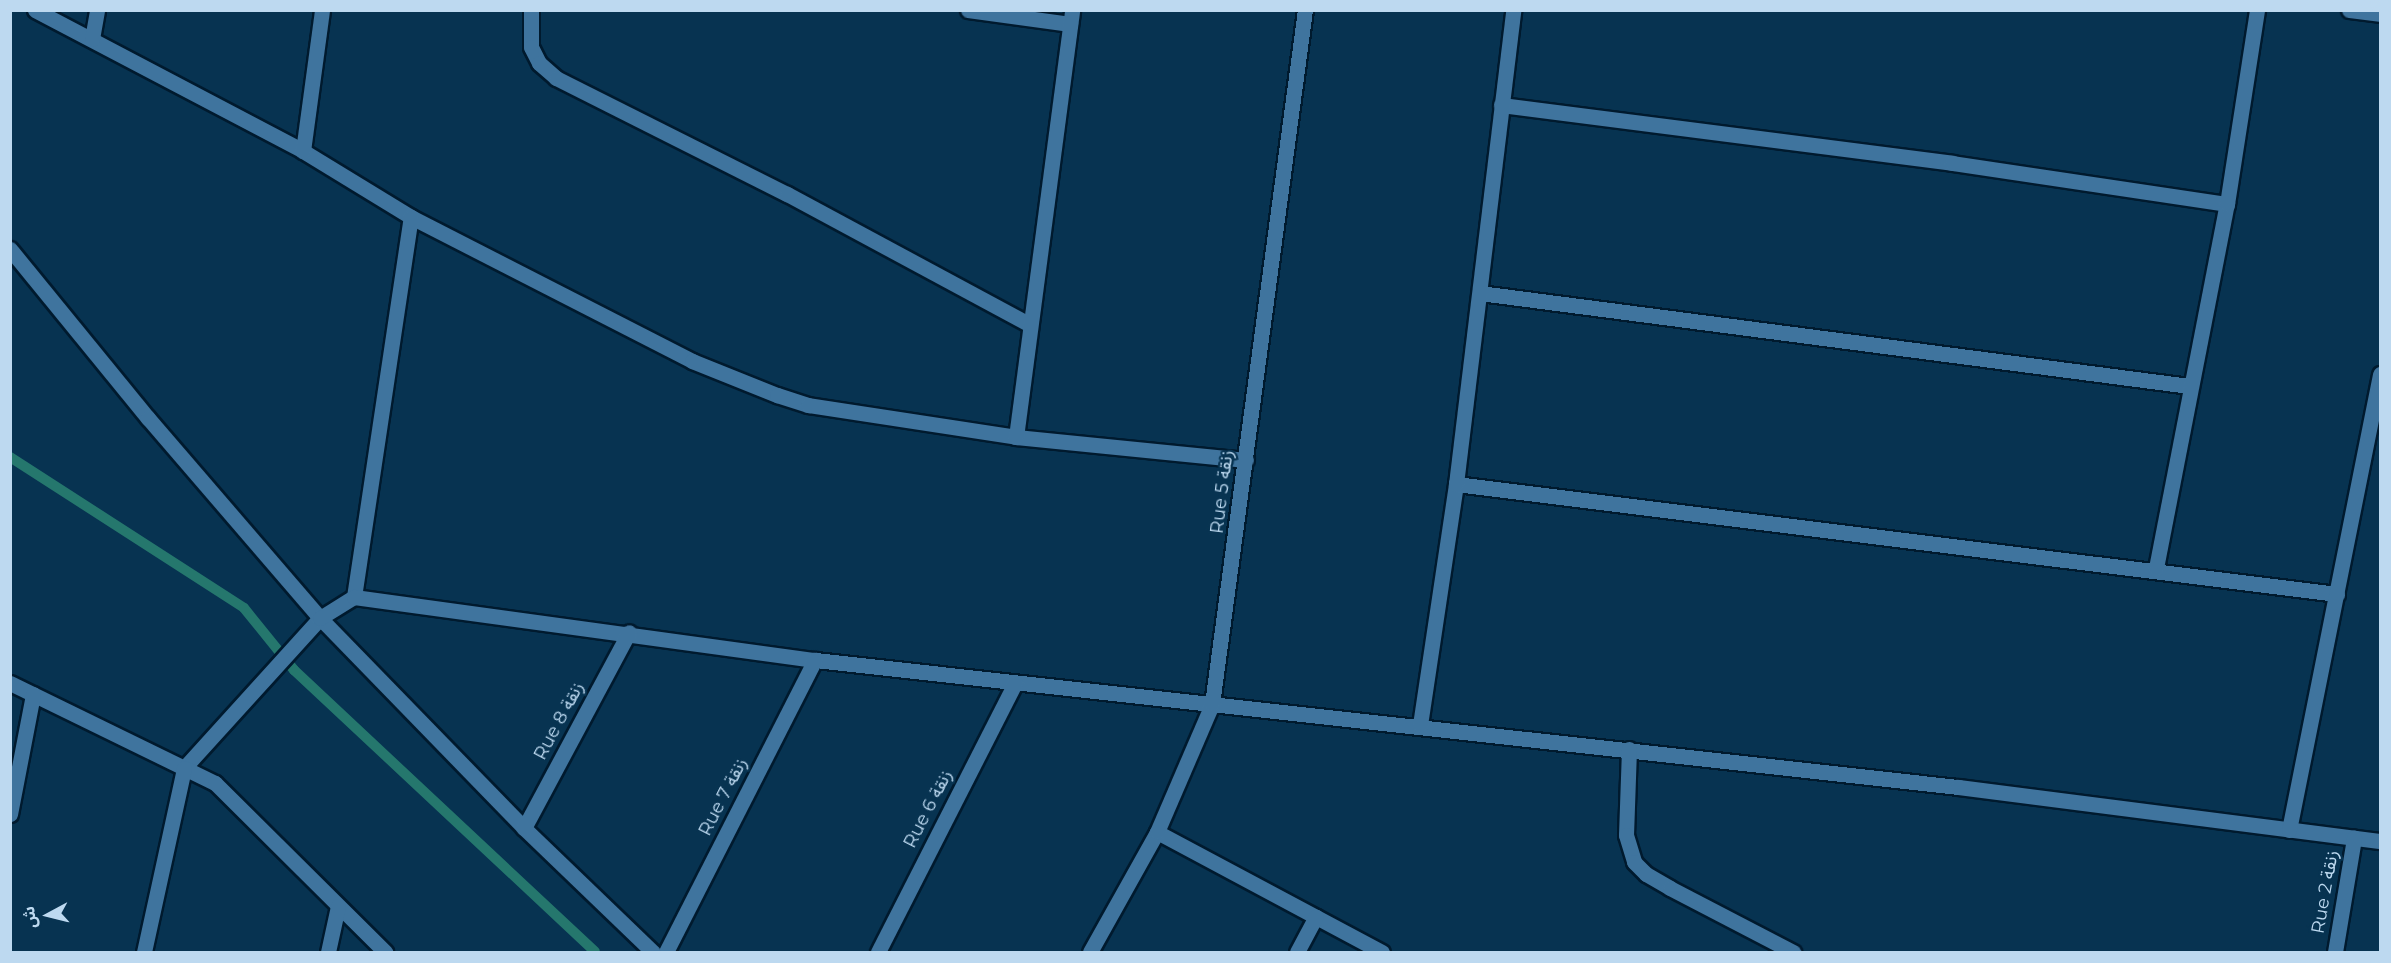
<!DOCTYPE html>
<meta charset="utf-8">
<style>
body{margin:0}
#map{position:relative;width:2391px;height:963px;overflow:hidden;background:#073351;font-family:Montserrat,"Noto Sans Arabic",sans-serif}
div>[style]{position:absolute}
.stream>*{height:10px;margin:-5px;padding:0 5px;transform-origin:5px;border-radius:5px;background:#25776d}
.roads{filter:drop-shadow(2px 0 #001a2e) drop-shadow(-2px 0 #001a2e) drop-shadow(0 2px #001a2e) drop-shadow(0 -2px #001a2e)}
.lane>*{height:15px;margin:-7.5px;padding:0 7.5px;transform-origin:7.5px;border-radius:7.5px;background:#3f749e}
.street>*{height:15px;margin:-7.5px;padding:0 7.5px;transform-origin:7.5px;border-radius:7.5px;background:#3f749e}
span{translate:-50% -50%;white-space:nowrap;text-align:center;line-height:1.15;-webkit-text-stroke:4.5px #073351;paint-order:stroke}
.street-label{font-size:18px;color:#bdd9f0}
.frame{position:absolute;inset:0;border:12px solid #bdd9f0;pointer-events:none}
.north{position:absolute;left:18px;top:885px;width:60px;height:60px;-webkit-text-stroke:4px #073351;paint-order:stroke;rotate:263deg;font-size:16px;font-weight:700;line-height:24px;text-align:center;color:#bdd9f0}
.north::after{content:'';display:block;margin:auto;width:21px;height:27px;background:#bdd9f0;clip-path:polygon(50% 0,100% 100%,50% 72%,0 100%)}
</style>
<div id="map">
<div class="stream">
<i style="left:10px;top:457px;width:278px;rotate:32.8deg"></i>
<i style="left:244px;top:608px;width:80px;rotate:51.1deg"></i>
<i style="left:294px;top:670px;width:412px;rotate:43.1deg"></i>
</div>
<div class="roads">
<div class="lane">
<i style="left:184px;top:768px;width:202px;rotate:-47.8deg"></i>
</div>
<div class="street">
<i style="left:35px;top:10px;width:303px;rotate:27.7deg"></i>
<i style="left:303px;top:151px;width:127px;rotate:31.4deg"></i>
<i style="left:411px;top:217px;width:316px;rotate:27.1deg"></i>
<i style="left:692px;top:361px;width:92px;rotate:21.8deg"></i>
<i style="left:777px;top:395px;width:33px;rotate:18deg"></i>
<i style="left:808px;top:405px;width:210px;rotate:8.7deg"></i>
<i style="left:1016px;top:437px;width:231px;rotate:5.7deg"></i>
<i style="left:531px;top:10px;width:37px;rotate:90deg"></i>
<i style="left:531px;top:47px;width:18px;rotate:63deg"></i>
<i style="left:539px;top:63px;width:23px;rotate:41deg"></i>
<i style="left:556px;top:78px;width:258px;rotate:26.7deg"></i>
<i style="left:787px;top:194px;width:274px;rotate:28.3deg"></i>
<i style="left:968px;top:10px;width:103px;rotate:7.8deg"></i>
<i style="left:2349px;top:10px;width:31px;rotate:7deg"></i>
<i style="left:92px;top:39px;width:29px;rotate:-80deg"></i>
<i style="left:1501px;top:105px;width:455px;rotate:7.3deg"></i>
<i style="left:1952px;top:163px;width:278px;rotate:8.5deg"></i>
<i style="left:303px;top:151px;width:142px;rotate:-82.3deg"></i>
<i style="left:10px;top:249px;width:218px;rotate:50.8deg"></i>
<i style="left:148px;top:418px;width:264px;rotate:49.3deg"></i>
<i style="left:320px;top:618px;width:293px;rotate:45.8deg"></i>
<i style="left:524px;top:828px;width:179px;rotate:43.9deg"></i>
<i style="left:1480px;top:293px;width:715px;rotate:7.47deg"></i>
<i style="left:1016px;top:437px;width:431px;rotate:-82.5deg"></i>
<i style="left:1456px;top:484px;width:888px;rotate:7.12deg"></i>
<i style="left:2156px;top:568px;width:371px;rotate:-79deg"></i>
<i style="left:2227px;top:204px;width:196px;rotate:-81.2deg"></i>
<i style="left:354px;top:597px;width:384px;rotate:-81.5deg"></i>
<i style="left:320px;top:618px;width:40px;rotate:-32deg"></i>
<i style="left:354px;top:597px;width:465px;rotate:7.8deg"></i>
<i style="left:815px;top:660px;width:1150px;rotate:6.34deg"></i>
<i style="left:1958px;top:787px;width:425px;rotate:7.3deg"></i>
<i style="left:10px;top:683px;width:228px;rotate:26deg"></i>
<i style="left:215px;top:783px;width:240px;rotate:44.8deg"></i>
<i style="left:1420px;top:725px;width:244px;rotate:-81.5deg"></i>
<i style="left:1456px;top:484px;width:477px;rotate:-83.1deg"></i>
<i style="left:1629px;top:749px;width:86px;rotate:92deg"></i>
<i style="left:1626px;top:835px;width:28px;rotate:73deg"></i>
<i style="left:1634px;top:862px;width:17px;rotate:45deg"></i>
<i style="left:1646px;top:874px;width:28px;rotate:30deg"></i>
<i style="left:1670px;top:888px;width:139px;rotate:27.5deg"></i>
<i style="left:10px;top:814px;width:122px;rotate:-79.1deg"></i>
<i style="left:524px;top:828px;width:222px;rotate:-61.8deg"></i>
<i style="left:2289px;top:830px;width:465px;rotate:-78.7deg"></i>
<i style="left:1157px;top:832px;width:255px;rotate:28.1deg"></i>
<i style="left:144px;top:952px;width:188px;rotate:-77.7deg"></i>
<i style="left:328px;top:952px;width:47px;rotate:-77.7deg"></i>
<i style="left:666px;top:952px;width:328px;rotate:-63deg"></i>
<i style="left:878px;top:952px;width:302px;rotate:-63deg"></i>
<i style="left:1090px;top:952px;width:137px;rotate:-60.8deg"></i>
<i style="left:1157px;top:832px;width:139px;rotate:-66.7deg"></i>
<i style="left:1212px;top:704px;width:700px;rotate:-82.37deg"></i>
<i style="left:1297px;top:952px;width:40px;rotate:-62deg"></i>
<i style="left:2335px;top:952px;width:116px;rotate:-80.5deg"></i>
</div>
</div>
<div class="street-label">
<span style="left:1222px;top:492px;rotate:-83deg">Rue 5 زنقة</span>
<span style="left:559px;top:721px;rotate:-62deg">Rue 8 زنقة</span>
<span style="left:723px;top:797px;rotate:-63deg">Rue 7 زنقة</span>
<span style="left:928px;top:809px;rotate:-63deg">Rue 6 زنقة</span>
<span style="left:2325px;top:892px;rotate:-80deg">Rue 2 زنقة</span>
</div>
<div class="frame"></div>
<div class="north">ش</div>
</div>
